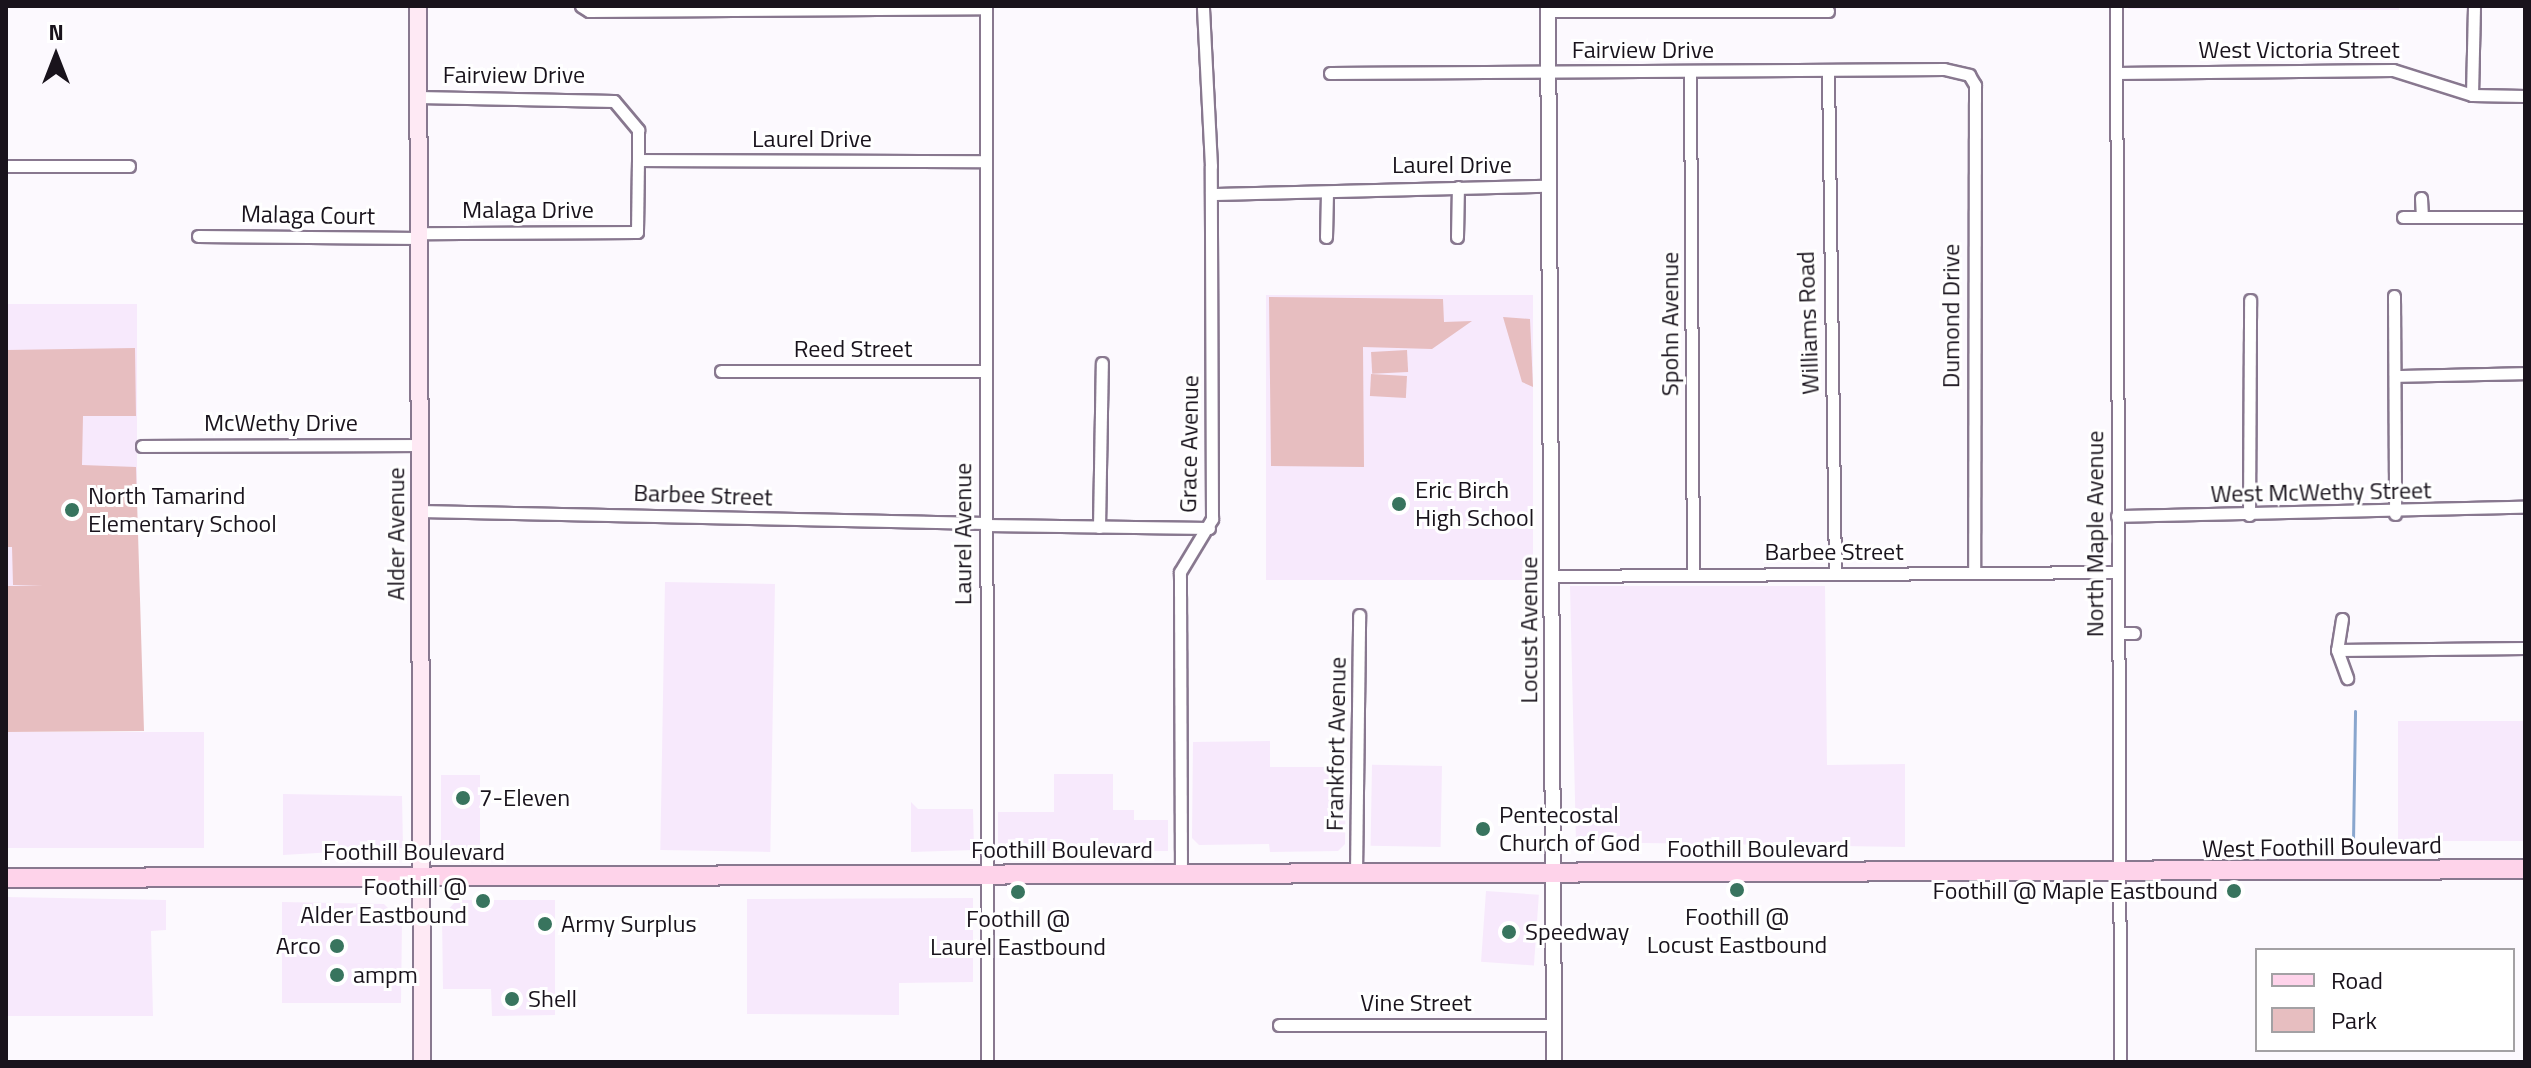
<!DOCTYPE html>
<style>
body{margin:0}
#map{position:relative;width:2531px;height:1068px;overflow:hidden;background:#fcf9fe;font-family:"Titillium Web",sans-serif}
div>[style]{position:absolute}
.built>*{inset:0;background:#f7e9fc;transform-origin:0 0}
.green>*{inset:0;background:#e7bec0;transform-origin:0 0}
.stream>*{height:3px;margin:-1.5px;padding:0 1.5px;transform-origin:1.5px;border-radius:1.5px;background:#89a6ce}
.roads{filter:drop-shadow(2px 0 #88788f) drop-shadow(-2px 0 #88788f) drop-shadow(0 2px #88788f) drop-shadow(0 -2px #88788f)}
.minor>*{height:11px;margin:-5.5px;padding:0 5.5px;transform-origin:5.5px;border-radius:5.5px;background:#fff}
.tertiary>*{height:14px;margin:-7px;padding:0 7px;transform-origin:7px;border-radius:7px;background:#fff}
.secondary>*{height:16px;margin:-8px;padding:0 8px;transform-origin:8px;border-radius:8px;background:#fee9f4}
.primary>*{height:18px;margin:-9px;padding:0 9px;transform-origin:9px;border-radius:9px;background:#fed3ea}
.dots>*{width:22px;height:22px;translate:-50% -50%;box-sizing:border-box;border:4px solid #fff;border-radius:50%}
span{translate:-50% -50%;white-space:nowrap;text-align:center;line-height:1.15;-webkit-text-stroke:6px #fff;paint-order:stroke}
.street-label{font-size:24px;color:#19131c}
.poi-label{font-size:24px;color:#19131c}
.left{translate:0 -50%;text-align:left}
.right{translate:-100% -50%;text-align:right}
.frame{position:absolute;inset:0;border:8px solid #19131c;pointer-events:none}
.legend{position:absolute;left:2255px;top:948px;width:260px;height:104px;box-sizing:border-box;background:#fff;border:2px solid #a3a1a4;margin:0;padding:10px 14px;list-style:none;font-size:24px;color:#19131c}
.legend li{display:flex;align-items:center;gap:16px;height:40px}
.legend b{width:40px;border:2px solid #a3a1a4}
.north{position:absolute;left:16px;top:16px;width:80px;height:80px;-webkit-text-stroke:6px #fff;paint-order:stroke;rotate:0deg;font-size:22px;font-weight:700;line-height:32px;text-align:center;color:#19131c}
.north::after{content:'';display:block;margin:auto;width:28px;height:36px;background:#19131c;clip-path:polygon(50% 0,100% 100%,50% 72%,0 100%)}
</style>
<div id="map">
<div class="built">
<i style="clip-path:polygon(2128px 6px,2399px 6px,2399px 10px,2128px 9px)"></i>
<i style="left:1266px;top:295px;width:267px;height:285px"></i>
<i style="left:137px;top:304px;width:282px;height:131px;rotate:90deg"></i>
<i style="left:665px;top:582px;width:110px;height:268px;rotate:1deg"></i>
<i style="clip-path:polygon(1570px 586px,1825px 586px,1827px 765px,1905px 764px,1905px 847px,1576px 842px)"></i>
<i style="left:2398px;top:721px;width:127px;height:120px"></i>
<i style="left:6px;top:732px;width:198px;height:116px"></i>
<i style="clip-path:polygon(1270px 741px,1270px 767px,1346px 767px,1345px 844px,1338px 851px,1270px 852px,1269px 844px,1199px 845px,1192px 838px,1193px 742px)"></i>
<i style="left:1442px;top:766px;width:81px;height:70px;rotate:91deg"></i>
<i style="clip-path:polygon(1054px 774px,1113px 774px,1113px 810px,1134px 810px,1134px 820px,1168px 820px,1168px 851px,1004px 851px,998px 846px,998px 812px,1054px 812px)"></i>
<i style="left:441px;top:775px;width:39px;height:74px"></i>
<i style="clip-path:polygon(283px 794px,402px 796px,403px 848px,283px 855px)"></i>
<i style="clip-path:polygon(911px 802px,918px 809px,973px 809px,974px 850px,911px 852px)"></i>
<i style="left:1486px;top:891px;width:53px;height:71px;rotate:4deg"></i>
<i style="clip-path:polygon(6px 897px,166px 900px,166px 930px,151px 931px,153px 1016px,6px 1016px)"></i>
<i style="clip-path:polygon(973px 898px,973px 982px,899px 983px,899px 1015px,747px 1014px,747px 899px)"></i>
<i style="clip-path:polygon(457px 900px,555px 900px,555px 1015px,492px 1016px,491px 989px,443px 989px,442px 916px)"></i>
<i style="clip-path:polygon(282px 902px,384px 904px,402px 922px,401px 1003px,282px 1003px)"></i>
</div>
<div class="green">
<i style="clip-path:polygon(1269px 297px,1443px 299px,1444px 322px,1472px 321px,1432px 349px,1363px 347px,1364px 467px,1271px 466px)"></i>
<i style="clip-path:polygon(1503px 317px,1530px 319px,1533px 387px,1522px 382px)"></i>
<i style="clip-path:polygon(135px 348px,136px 416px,83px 416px,82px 465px,136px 467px,144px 731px,6px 732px,6px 586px,43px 586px,13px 585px,12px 547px,6px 547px,6px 350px)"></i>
<i style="left:1407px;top:350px;width:22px;height:36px;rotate:87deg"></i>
<i style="left:1407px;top:376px;width:22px;height:36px;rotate:93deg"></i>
</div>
<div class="stream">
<i style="left:2353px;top:841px;width:130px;rotate:-89.1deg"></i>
</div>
<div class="roads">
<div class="minor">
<i style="left:581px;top:6px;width:9px;rotate:32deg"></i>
<i style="left:589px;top:11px;width:397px;rotate:-0.4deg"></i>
<i style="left:986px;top:6px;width:1056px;rotate:89.95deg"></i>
<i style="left:2116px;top:6px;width:1056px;rotate:89.78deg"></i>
<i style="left:1548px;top:11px;width:280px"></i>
<i style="left:1828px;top:71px;width:502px;rotate:89.2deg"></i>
<i style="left:1690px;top:72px;width:503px;rotate:89.66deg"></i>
<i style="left:1330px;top:73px;width:614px;rotate:-0.37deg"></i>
<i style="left:1944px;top:69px;width:26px;rotate:13deg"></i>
<i style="left:1969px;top:75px;width:12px;rotate:59deg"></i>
<i style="left:1975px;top:85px;width:488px;rotate:90.1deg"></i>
<i style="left:2116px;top:73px;width:277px;rotate:-0.6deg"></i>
<i style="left:2393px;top:70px;width:83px;rotate:17.6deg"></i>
<i style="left:2472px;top:95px;width:53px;rotate:1.1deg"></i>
<i style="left:2472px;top:95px;width:89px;rotate:-88.7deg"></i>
<i style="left:418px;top:97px;width:196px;rotate:1.2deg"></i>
<i style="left:614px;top:101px;width:38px;rotate:50deg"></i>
<i style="left:638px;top:130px;width:30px;rotate:90deg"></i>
<i style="left:638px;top:160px;width:72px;rotate:90.8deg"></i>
<i style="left:637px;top:232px;width:218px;rotate:179.7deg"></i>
<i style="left:638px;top:160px;width:348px;rotate:0.2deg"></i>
<i style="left:6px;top:166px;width:123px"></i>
<i style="left:1211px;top:194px;width:339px;rotate:-1.4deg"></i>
<i style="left:2421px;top:198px;width:19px;rotate:87deg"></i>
<i style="left:2403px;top:217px;width:122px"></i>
<i style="left:198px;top:236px;width:221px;rotate:0.5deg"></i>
<i style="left:1326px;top:237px;width:44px;rotate:-88.7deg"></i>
<i style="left:1457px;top:237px;width:50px;rotate:-88.9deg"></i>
<i style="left:2394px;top:296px;width:218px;rotate:89.7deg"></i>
<i style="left:721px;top:371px;width:265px"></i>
<i style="left:2395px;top:376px;width:130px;rotate:-1.3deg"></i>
<i style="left:142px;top:446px;width:277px;rotate:-0.2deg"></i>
<i style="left:420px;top:511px;width:566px;rotate:1.21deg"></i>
<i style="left:2249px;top:515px;width:215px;rotate:-89.7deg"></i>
<i style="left:2117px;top:516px;width:408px;rotate:-1.3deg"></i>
<i style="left:986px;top:525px;width:223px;rotate:0.8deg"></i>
<i style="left:1099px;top:527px;width:164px;rotate:-89deg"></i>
<i style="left:1551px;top:576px;width:567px;rotate:-0.4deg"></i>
<i style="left:2342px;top:619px;width:31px;rotate:99deg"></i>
<i style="left:2337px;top:650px;width:30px;rotate:70deg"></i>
<i style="left:2118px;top:633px;width:16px"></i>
<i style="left:2337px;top:650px;width:188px;rotate:-0.6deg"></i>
<i style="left:1181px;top:873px;width:301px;rotate:-90.2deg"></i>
<i style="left:1180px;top:572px;width:62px;rotate:-58.9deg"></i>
<i style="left:1212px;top:519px;width:353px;rotate:-90.2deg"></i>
<i style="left:1211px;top:166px;width:160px;rotate:-92.9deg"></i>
<i style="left:1356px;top:874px;width:259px;rotate:-89.3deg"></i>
<i style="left:1279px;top:1025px;width:275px"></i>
</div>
<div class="tertiary">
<i style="left:1548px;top:6px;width:1056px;rotate:89.67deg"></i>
</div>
<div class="secondary">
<i style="left:418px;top:6px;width:1056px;rotate:89.78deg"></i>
</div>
<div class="primary">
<i style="left:6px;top:878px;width:2519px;rotate:-0.2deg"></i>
</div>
</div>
<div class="dots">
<i style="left:1399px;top:504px;background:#38745e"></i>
<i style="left:72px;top:510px;background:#38745e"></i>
<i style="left:463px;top:798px;background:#38745e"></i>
<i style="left:1483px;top:829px;background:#38745e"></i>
<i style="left:1737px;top:890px;background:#38745e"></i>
<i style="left:2234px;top:891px;background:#38745e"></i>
<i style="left:1018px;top:892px;background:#38745e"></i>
<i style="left:483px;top:901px;background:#38745e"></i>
<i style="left:545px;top:924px;background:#38745e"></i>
<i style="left:1509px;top:932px;background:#38745e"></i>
<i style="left:337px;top:946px;background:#38745e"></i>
<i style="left:337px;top:975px;background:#38745e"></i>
<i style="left:512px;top:999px;background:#38745e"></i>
</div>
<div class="street-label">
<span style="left:1643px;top:50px">Fairview Drive</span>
<span style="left:2299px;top:50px">West Victoria Street</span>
<span style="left:514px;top:75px">Fairview Drive</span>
<span style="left:812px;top:139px">Laurel Drive</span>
<span style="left:1452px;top:165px">Laurel Drive</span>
<span style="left:528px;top:210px">Malaga Drive</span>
<span style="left:308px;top:215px;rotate:1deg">Malaga Court</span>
<span style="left:1951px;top:316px;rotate:-90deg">Dumond Drive</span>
<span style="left:1808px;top:323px;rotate:-92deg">Williams Road</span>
<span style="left:1670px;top:324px;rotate:-90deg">Spohn Avenue</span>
<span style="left:853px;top:349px">Reed Street</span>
<span style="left:281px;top:423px">McWethy Drive</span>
<span style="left:1189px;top:444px;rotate:-89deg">Grace Avenue</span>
<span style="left:2321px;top:492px;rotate:-1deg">West McWethy Street</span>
<span style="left:703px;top:495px;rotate:2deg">Barbee Street</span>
<span style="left:396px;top:534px;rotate:-90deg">Alder Avenue</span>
<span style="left:963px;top:534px;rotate:-90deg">Laurel Avenue</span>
<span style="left:2095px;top:534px;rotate:-90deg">North Maple Avenue</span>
<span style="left:1834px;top:552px">Barbee Street</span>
<span style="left:1529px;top:630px;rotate:-90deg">Locust Avenue</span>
<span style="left:1336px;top:744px;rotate:-89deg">Frankfort Avenue</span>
<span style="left:2322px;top:847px;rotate:-1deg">West Foothill Boulevard</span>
<span style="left:1758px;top:849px">Foothill Boulevard</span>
<span style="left:1062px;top:850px">Foothill Boulevard</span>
<span style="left:414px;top:852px">Foothill Boulevard</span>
<span style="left:1416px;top:1003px">Vine Street</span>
</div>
<div class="poi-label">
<span class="left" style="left:1415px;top:504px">Eric Birch<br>High School</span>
<span class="left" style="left:88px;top:510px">North Tamarind<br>Elementary School</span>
<span class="left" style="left:479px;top:798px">7-Eleven</span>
<span class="left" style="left:1499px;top:829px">Pentecostal<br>Church of God</span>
<span class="right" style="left:467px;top:901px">Foothill @<br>Alder Eastbound</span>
<span class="right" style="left:2218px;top:891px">Foothill @ Maple Eastbound</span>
<span style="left:1737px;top:931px">Foothill @<br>Locust Eastbound</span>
<span style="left:1018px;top:933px">Foothill @<br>Laurel Eastbound</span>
<span class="left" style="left:561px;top:924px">Army Surplus</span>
<span class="left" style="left:1525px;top:932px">Speedway</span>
<span class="right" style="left:321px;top:946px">Arco</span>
<span class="left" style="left:353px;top:975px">ampm</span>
<span class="left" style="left:528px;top:999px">Shell</span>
</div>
<div class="frame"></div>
<ul class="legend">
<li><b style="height:10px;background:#fed3ea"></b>Road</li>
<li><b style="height:22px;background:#e7bec0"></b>Park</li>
</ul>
<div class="north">N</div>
</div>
